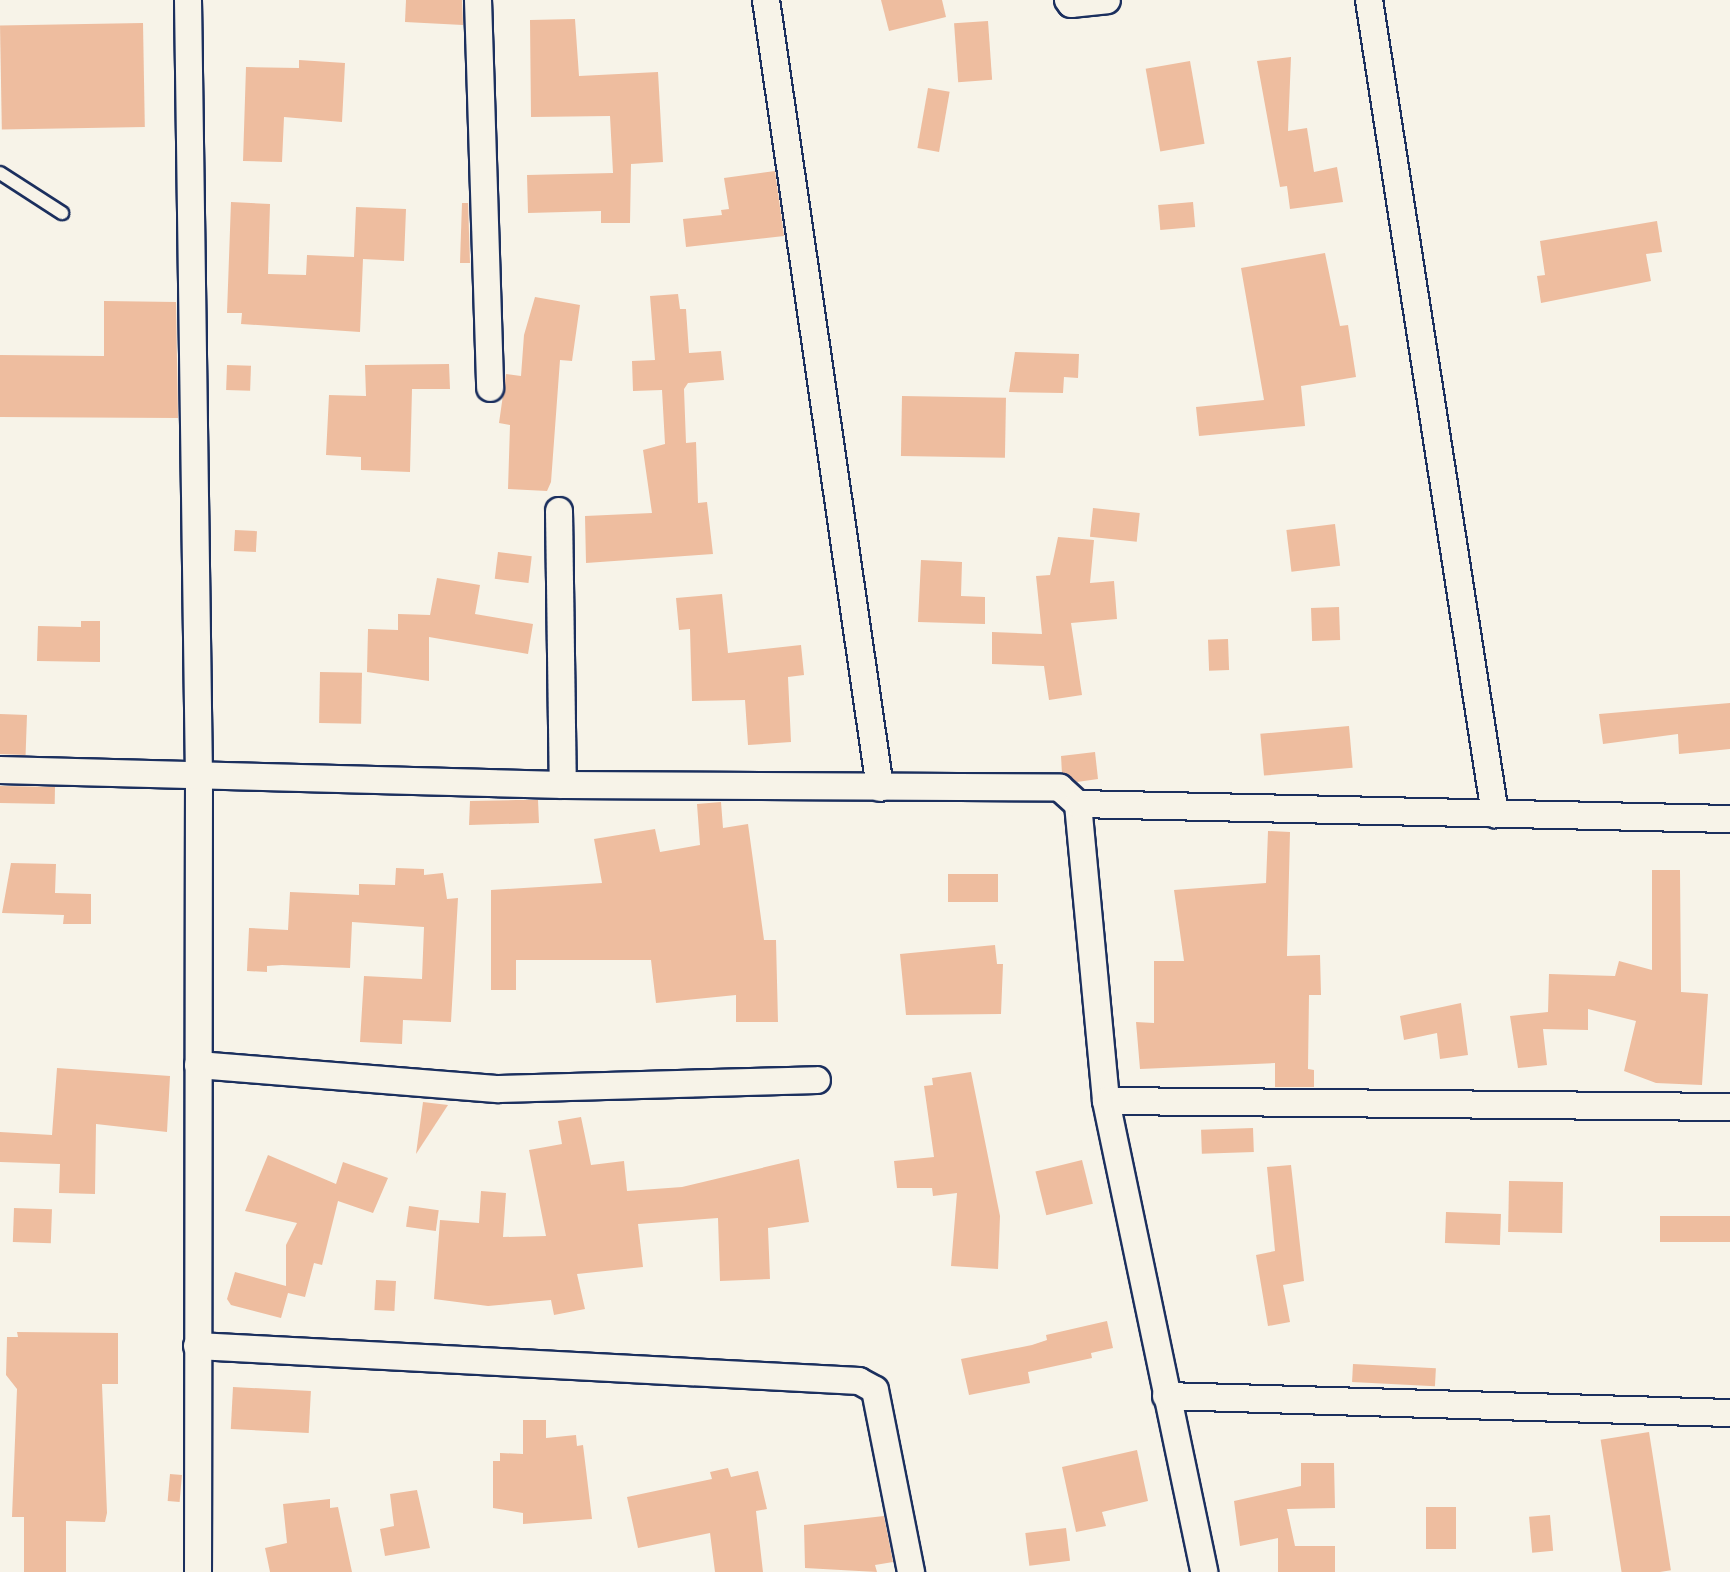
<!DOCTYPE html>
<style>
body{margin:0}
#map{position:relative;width:1730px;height:1572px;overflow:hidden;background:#f7f3e8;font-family:Mali,sans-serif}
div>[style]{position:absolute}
.building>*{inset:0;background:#eebd9f;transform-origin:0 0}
.roads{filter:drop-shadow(2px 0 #1b2f5e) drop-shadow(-2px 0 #1b2f5e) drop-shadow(0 2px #1b2f5e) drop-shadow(0 -2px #1b2f5e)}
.lane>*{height:12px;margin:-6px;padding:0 6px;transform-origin:6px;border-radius:6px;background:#f7f3e8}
.street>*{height:26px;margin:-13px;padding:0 13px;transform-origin:13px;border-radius:13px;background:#f7f3e8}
span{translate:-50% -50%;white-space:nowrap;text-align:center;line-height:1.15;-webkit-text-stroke:8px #f7f3e8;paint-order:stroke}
</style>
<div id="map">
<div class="building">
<i style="clip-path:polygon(406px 0,462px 0,463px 25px,405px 22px)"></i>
<i style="clip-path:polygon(881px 0,942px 0,946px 17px,889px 31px)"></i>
<i style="clip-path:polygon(575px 19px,579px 76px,658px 72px,663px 162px,631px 164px,630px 223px,601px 223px,601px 211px,528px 213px,527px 175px,613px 173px,610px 116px,531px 117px,530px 20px)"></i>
<i style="left:988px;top:21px;width:59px;height:34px;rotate:86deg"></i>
<i style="left:143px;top:23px;width:104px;height:143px;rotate:89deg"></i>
<i style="clip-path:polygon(1291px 57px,1288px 131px,1307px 128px,1314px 172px,1337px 167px,1343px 202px,1290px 209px,1287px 186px,1280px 187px,1257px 61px)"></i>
<i style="clip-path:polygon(299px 60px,345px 63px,342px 122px,284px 117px,282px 162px,243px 161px,246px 67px,299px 68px)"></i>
<i style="left:1190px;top:61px;width:84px;height:45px;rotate:80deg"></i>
<i style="left:928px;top:88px;width:22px;height:61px;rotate:10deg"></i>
<i style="clip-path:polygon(775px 171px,784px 236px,686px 247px,683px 219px,722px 215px,721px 210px,729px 209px,724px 178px)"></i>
<i style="clip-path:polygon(231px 202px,270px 204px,268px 274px,306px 275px,307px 255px,354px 257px,356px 207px,406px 209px,404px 261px,363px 259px,360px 332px,241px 324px,242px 313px,227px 313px)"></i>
<i style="left:1193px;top:202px;width:25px;height:35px;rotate:85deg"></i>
<i style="clip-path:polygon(462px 203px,468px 203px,470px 263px,460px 263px)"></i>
<i style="clip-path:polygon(1657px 221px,1662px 252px,1646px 254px,1651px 281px,1541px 303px,1537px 276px,1545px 275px,1540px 241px)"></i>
<i style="clip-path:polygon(1325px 253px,1340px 326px,1348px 325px,1356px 377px,1301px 386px,1305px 426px,1199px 436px,1196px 407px,1264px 400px,1241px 268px)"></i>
<i style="clip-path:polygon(678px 294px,680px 309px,686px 309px,689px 353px,721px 351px,724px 380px,688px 383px,684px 389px,686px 443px,696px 442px,698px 503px,707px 502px,713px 554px,586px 563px,585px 516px,652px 513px,643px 450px,665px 444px,662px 390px,633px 391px,632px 361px,655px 360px,650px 296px)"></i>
<i style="clip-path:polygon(535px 297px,580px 305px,572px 361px,560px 360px,551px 482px,547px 491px,508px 489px,510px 425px,499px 423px,506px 374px,521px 376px,524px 335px)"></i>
<i style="clip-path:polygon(104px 301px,176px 302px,178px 418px,0 417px,0 355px,104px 356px)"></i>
<i style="clip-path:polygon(1015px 352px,1079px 354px,1078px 378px,1064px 377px,1063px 393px,1009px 392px)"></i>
<i style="clip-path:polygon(449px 364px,450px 389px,412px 389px,410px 472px,361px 470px,361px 457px,326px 455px,329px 395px,366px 396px,365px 365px)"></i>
<i style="left:227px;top:365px;width:24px;height:25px;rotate:2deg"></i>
<i style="left:902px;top:396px;width:104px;height:60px;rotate:1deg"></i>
<i style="left:1093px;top:508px;width:47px;height:29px;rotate:6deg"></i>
<i style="left:1335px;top:524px;width:42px;height:49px;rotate:83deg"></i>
<i style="left:235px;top:530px;width:22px;height:21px;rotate:3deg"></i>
<i style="clip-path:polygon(1058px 537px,1094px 540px,1090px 583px,1114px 581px,1117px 619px,1071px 623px,1082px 695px,1049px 700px,1044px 666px,992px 664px,992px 632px,1042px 634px,1036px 576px,1050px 575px)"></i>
<i style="left:498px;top:552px;width:34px;height:27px;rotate:7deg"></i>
<i style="clip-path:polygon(921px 560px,962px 562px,961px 596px,985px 597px,985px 624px,918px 622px)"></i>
<i style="clip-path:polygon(437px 578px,480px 585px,475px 614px,533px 624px,528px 654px,429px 637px,429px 681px,367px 672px,368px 629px,398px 630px,398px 614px,430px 615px)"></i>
<i style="clip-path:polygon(722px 594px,728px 653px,801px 645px,804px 675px,788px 677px,791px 742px,748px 745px,745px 700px,692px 701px,690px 629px,679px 630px,676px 598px)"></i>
<i style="left:1339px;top:607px;width:33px;height:28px;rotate:88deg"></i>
<i style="clip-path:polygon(81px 621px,100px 621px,100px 662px,37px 661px,38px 626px,81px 627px)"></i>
<i style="left:1228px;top:639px;width:31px;height:20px;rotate:88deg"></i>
<i style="left:320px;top:672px;width:42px;height:51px;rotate:1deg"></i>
<i style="clip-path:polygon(1730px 703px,1730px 749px,1679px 754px,1678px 734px,1603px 744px,1599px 714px)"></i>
<i style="left:0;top:714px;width:27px;height:40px;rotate:2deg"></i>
<i style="left:1349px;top:726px;width:42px;height:89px;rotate:85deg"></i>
<i style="clip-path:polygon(1095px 752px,1098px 779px,1077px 782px,1062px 773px,1061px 756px)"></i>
<i style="left:0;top:786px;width:55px;height:17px;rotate:1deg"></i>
<i style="clip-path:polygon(516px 800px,538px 800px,539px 823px,469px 825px,470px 801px)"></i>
<i style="clip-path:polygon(721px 802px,723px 828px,748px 824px,764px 940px,776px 940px,778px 1022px,736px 1022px,736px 995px,656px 1003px,651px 960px,516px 960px,516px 990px,491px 990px,491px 890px,602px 883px,594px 839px,655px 829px,660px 852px,700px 845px,697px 804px)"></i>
<i style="clip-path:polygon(1268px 831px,1290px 832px,1287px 956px,1320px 955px,1321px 995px,1309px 995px,1308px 1069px,1314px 1070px,1314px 1087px,1275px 1087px,1275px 1063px,1140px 1069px,1136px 1022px,1154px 1023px,1154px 961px,1184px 961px,1174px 890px,1266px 883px)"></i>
<i style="clip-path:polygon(11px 863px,56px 864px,55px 893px,91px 894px,91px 924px,63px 924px,64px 915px,2px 913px)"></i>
<i style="clip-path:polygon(396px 868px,424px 869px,424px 875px,443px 873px,447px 899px,458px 898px,451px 1022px,403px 1020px,402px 1044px,360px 1042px,364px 976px,422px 979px,424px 927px,352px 922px,350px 968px,282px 965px,267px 966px,267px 972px,247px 971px,249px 928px,288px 930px,290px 892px,359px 895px,359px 884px,395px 885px)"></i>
<i style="clip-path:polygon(1652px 870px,1680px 870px,1681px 992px,1708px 994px,1702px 1085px,1656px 1083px,1624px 1071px,1636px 1021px,1588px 1009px,1588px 1030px,1543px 1029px,1547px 1065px,1518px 1068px,1510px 1016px,1548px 1012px,1549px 974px,1615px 976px,1619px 961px,1652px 970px)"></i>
<i style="left:948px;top:874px;width:50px;height:28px"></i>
<i style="clip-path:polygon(995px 945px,997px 964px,1003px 964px,1001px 1014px,906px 1015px,900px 954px)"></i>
<i style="clip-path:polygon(1461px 1003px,1468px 1055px,1440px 1059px,1437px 1033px,1404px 1040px,1400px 1016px)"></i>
<i style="clip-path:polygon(57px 1068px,170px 1076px,167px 1132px,96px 1124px,95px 1194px,59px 1193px,60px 1164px,0 1162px,0 1132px,52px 1135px)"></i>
<i style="clip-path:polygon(971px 1072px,1000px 1216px,998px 1269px,951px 1266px,957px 1193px,933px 1196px,932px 1188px,897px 1188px,894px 1161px,934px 1157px,924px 1086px,933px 1085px,932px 1078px)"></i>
<i style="clip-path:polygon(423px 1102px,448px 1105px,416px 1154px)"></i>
<i style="clip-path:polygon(581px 1117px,591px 1165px,624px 1161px,627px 1191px,682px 1187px,799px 1159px,809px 1222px,768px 1228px,770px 1279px,720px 1281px,718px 1218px,638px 1224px,643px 1267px,577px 1274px,585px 1309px,554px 1315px,551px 1300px,488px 1306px,434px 1299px,440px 1220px,479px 1223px,481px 1191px,506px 1193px,503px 1237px,546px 1236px,529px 1150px,562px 1144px,558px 1121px)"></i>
<i style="left:1253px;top:1128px;width:24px;height:52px;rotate:88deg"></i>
<i style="clip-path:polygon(268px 1155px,336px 1184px,343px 1162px,388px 1178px,373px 1213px,338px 1201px,322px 1265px,314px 1263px,305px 1297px,288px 1293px,281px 1318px,231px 1305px,227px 1299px,235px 1272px,286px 1286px,286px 1245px,297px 1223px,245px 1211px)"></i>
<i style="left:1082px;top:1160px;width:45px;height:48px;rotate:76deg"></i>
<i style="clip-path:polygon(1291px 1165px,1304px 1281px,1283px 1285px,1290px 1322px,1268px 1326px,1256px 1255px,1275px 1251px,1267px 1167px)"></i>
<i style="left:1563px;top:1182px;width:51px;height:54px;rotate:91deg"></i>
<i style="left:409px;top:1206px;width:30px;height:21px;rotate:8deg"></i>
<i style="left:14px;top:1208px;width:38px;height:34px;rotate:2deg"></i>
<i style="left:1446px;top:1212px;width:55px;height:31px;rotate:2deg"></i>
<i style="left:1730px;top:1216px;width:26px;height:70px;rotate:90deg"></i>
<i style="left:376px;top:1280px;width:20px;height:30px;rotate:3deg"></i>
<i style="clip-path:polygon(1107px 1321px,1113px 1348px,1091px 1353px,1092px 1358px,1028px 1372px,1030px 1383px,969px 1395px,961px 1359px,1032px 1345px,1047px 1340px,1046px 1335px)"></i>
<i style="clip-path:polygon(17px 1332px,118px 1333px,118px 1384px,102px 1384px,107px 1513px,105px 1522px,66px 1521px,66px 1572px,24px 1572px,24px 1517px,12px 1517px,17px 1389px,6px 1375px,7px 1337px,18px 1337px)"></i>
<i style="left:1353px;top:1364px;width:83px;height:18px;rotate:3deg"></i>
<i style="left:233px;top:1387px;width:78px;height:42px;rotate:3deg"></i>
<i style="clip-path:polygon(523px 1420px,546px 1420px,546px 1438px,576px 1435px,577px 1446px,583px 1445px,592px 1519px,523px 1524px,523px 1513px,493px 1508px,493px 1461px,500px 1461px,500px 1453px,523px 1454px)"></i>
<i style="left:1649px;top:1432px;width:140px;height:49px;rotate:81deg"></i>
<i style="clip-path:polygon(1137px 1450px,1148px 1501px,1102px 1512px,1106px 1526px,1076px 1532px,1062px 1467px)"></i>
<i style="clip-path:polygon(1301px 1463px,1334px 1463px,1335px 1508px,1287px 1509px,1295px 1546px,1335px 1546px,1335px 1572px,1278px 1572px,1278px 1538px,1240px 1546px,1234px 1501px,1301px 1486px)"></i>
<i style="clip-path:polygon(728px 1468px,731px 1477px,758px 1471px,767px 1509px,756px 1511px,763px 1572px,715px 1572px,710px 1533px,638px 1548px,627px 1497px,712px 1479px,710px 1472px)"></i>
<i style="left:170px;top:1474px;width:12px;height:27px;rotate:5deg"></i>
<i style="clip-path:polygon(417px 1490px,430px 1548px,385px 1556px,380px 1529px,394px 1526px,390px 1494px)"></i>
<i style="clip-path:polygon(330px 1499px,330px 1508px,338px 1507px,352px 1572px,270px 1572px,265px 1548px,287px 1543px,283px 1504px)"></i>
<i style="left:1426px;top:1507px;width:30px;height:42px"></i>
<i style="left:1550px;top:1515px;width:36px;height:21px;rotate:85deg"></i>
<i style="clip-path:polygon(884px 1516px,893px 1562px,875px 1565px,877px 1572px,805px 1568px,804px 1525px)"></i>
<i style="left:1066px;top:1528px;width:33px;height:41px;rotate:83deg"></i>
</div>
<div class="roads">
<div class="lane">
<i style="left:0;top:173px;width:74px;rotate:32.8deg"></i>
</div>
<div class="street">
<i style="left:188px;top:0;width:774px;rotate:89.19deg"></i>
<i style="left:199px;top:774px;width:798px;rotate:90.07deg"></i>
<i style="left:478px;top:0;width:388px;rotate:88.2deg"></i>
<i style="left:766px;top:0;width:796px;rotate:81.77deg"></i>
<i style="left:1068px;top:0;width:5px;rotate:53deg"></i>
<i style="left:1071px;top:4px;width:36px;rotate:-6deg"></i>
<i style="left:1369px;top:0;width:824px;rotate:81.2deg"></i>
<i style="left:559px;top:511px;width:274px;rotate:89.2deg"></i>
<i style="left:0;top:770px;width:563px;rotate:1.53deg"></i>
<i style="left:563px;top:785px;width:497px;rotate:0.3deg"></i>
<i style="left:1060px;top:788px;width:24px;rotate:42deg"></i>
<i style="left:1078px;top:804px;width:298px;rotate:84.6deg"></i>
<i style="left:1106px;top:1101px;width:481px;rotate:78.2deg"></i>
<i style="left:1078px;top:804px;width:652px;rotate:1.32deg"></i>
<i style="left:198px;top:1065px;width:302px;rotate:4.6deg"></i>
<i style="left:499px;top:1089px;width:318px;rotate:-1.6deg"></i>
<i style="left:1106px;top:1101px;width:624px;rotate:0.55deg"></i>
<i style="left:197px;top:1346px;width:663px;rotate:3.03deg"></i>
<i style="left:859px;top:1381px;width:18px;rotate:29deg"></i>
<i style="left:875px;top:1390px;width:186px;rotate:78.8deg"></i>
<i style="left:1166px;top:1396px;width:564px;rotate:1.73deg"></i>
</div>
</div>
</div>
